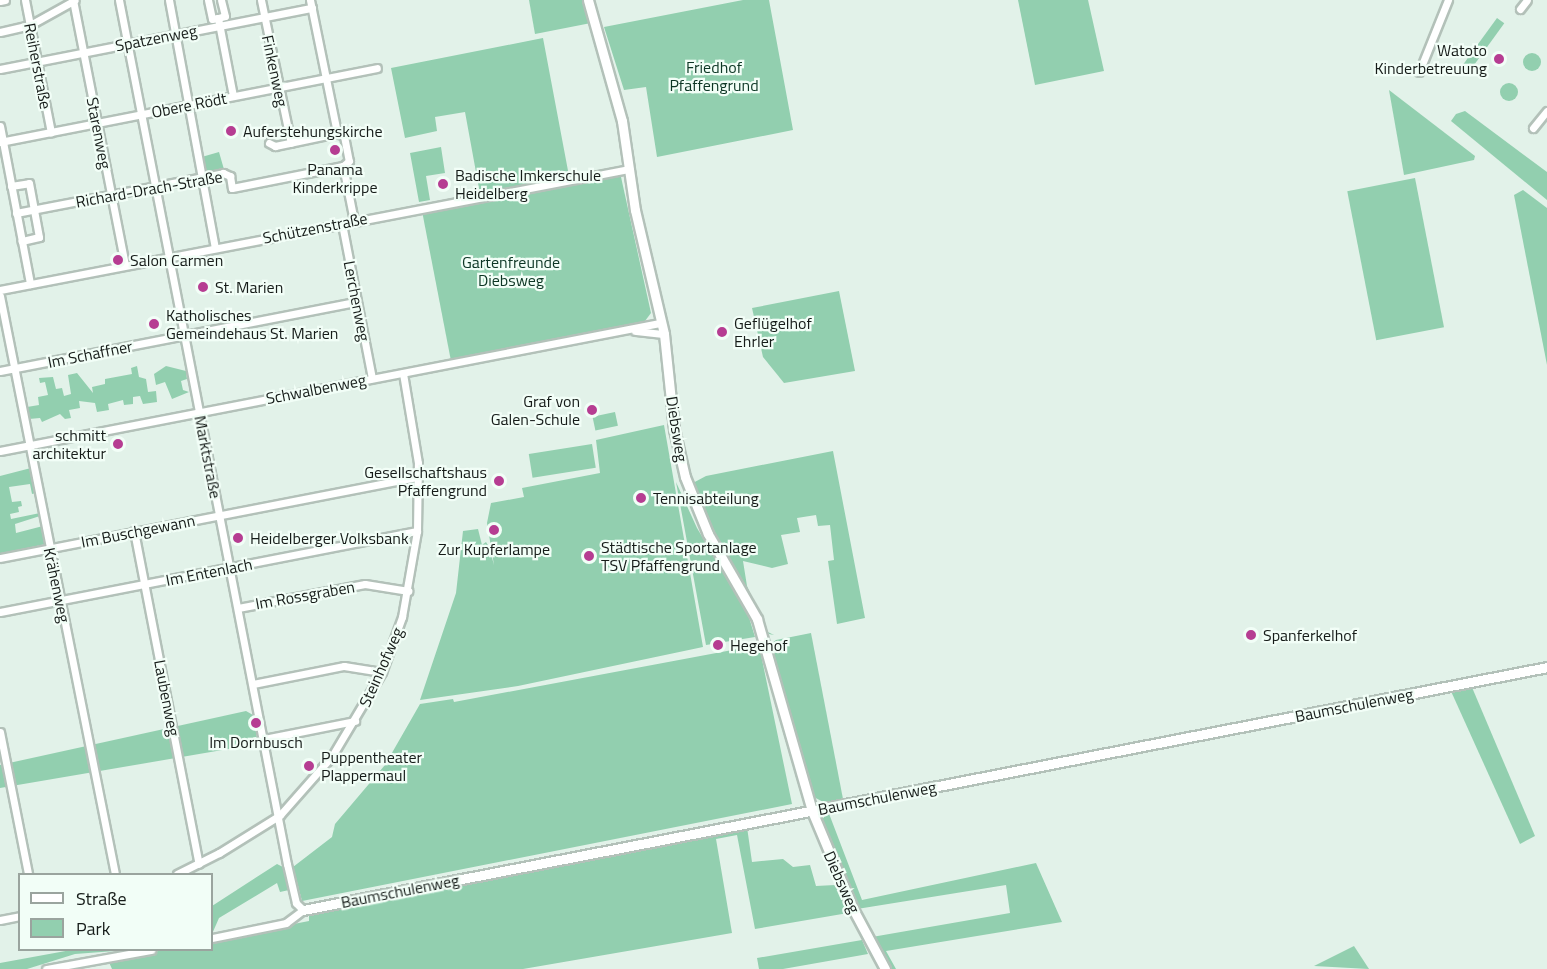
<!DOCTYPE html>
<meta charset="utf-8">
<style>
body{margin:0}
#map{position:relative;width:1547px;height:969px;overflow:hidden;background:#e2f2e9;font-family:"Titillium Web",sans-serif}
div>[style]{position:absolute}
.green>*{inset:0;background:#92cfaf;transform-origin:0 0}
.round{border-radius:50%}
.roads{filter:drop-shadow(2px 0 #b3c1b9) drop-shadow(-2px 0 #b3c1b9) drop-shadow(0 2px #b3c1b9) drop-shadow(0 -2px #b3c1b9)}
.street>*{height:7px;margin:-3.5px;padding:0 3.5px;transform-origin:3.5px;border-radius:3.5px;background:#fff}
.secondary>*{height:9px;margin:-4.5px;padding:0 4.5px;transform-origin:4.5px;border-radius:4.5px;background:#fff}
.dots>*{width:16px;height:16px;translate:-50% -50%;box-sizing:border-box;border:3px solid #f2fef7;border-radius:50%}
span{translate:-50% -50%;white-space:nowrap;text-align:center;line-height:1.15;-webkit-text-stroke:4.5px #f2fef7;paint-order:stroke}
.street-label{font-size:16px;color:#161c19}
.poi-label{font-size:16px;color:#161c19}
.right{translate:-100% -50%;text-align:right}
.left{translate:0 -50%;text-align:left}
.park-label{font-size:16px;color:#0c3624}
.legend{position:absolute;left:18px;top:873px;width:195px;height:78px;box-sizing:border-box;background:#f2fef7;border:2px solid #9aa49e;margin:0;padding:8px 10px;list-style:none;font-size:18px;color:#161c19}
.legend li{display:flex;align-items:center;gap:12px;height:30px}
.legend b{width:30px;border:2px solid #9aa49e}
</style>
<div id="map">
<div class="green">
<i style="clip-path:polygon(529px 0,583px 0,591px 23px,535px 34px)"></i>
<i style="clip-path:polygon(743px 0,769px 0,793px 130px,657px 157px,646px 87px,624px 90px,604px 27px)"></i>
<i style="clip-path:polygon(1018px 0,1088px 0,1104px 71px,1035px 85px)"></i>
<i style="left:1497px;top:18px;width:9px;height:65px;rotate:36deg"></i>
<i style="clip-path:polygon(543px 38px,569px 176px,480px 194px,465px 112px,435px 117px,437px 131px,405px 138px,391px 68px)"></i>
<i class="round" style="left:1523px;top:53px;width:18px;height:18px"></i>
<i class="round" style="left:1500px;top:83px;width:18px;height:18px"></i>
<i style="clip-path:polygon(1389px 90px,1475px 156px,1474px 160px,1404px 175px)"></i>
<i style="clip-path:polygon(1465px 111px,1547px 172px,1547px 200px,1451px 121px,1456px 114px)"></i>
<i style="clip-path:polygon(441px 147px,445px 173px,426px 176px,430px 200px,419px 202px,410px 153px)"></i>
<i style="left:219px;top:152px;width:19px;height:18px;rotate:74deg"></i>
<i style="clip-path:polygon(613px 174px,621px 177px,651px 313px,645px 321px,451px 361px,422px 211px)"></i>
<i style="left:1415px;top:178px;width:152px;height:69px;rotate:79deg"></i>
<i style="clip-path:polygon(1523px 190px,1547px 208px,1547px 365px,1514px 195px)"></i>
<i style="clip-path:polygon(839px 291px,855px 371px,784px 383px,763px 357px,752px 308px)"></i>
<i style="clip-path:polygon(137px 366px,139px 377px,146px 379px,148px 392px,156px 391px,157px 402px,143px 404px,140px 396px,133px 397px,133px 404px,124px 405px,123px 400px,108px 404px,109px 410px,97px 412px,95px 403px,79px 401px,80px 408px,69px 410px,71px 418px,65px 419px,60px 414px,42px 422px,40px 418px,29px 419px,27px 407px,39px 405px,38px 397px,48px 395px,45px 382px,40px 383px,39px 378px,53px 377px,56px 389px,62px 388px,64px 396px,71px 394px,68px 375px,77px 373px,93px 393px,92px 387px,105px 384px,105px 379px,132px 374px,131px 368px)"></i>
<i style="clip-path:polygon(166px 366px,186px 371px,187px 379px,181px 381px,183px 390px,189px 392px,172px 399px,165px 382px,156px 385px,154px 374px)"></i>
<i style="left:615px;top:412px;width:14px;height:23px;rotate:78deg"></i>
<i style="clip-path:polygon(664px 425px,703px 647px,518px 686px,420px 700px,456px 593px,463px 531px,478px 529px,482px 545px,486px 542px,489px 547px,494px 565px,487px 523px,491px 503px,524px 497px,522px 488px,600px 473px,596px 440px)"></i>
<i style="left:592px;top:444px;width:24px;height:64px;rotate:81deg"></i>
<i style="clip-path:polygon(833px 451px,865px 618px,837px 624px,828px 561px,834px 560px,830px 525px,818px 526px,816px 515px,797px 518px,800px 532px,781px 535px,788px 564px,772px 568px,743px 561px,747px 586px,768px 632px,774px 635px,769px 634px,708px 527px,691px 484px,706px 476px)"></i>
<i style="clip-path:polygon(31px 468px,36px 493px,32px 494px,30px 484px,9px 487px,12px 502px,21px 501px,22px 506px,18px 507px,19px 512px,10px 514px,11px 519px,40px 513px,40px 516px,15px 524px,16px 533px,43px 526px,46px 544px,0 554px,0 476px)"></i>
<i style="clip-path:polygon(676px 482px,697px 528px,748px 614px,755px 637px,706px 645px)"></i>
<i style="clip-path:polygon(811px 633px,843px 799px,825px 803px,812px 796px,770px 645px,776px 640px)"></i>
<i style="clip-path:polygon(759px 645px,792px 804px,302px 901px,293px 867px,332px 837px,335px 824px,385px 765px,420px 704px,453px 699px,454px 702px)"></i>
<i style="clip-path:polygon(1471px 685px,1535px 836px,1520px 844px,1450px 689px)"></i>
<i style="clip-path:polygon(246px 711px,253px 715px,258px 744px,0 788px,0 765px)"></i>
<i style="clip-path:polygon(828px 811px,862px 900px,1036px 863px,1062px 922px,886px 951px,896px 969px,889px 969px,872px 937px,1010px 913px,1006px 885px,857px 909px,823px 827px,822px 820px)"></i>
<i style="clip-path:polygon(747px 827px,752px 862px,783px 859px,793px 867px,810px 865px,816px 886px,835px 885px,848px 913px,755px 929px,737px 835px,716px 839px,732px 933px,523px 969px,112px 969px,108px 960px,164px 950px,212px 950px,212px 940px,309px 921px,309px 915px,318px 911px)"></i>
<i style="clip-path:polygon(277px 864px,283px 867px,289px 890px,280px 892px,277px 883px,219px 918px,212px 934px,212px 906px)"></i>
<i style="clip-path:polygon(862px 940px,868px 954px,783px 969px,759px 969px,757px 958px)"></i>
<i style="clip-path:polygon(1354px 946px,1369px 969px,1314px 966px)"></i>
<i style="clip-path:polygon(71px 950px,128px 950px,75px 954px,27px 969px,0 969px,0 963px)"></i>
</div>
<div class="roads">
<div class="street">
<i style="left:25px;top:0;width:135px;rotate:78.9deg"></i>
<i style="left:73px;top:0;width:270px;rotate:78.9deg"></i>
<i style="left:119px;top:0;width:880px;rotate:79deg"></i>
<i style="left:287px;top:864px;width:40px;rotate:77deg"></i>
<i style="left:296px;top:903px;width:10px;rotate:45deg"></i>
<i style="left:303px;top:910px;width:21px;rotate:143deg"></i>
<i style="left:286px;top:923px;width:76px;rotate:168.5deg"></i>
<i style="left:169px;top:0;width:251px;rotate:79.5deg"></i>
<i style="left:208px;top:0;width:19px;rotate:78deg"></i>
<i style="left:212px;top:19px;width:6px;rotate:-9deg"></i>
<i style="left:218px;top:18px;width:79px;rotate:79.1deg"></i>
<i style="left:261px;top:0;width:146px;rotate:78.2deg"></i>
<i style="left:310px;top:0;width:136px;rotate:78.5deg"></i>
<i style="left:337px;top:133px;width:8px;rotate:23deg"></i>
<i style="left:344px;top:136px;width:25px;rotate:79deg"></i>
<i style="left:349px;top:161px;width:8px;rotate:140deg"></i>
<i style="left:343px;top:166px;width:56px;rotate:78.7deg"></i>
<i style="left:0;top:1px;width:5px;rotate:-11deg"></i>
<i style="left:1520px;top:9px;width:11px;rotate:-52deg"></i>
<i style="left:218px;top:18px;width:7px;rotate:-16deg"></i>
<i style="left:225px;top:16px;width:16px;rotate:-104deg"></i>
<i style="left:0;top:32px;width:31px;rotate:-13deg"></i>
<i style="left:30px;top:25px;width:51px;rotate:-29.1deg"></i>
<i style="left:0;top:69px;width:318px;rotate:-11.1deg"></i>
<i style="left:1419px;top:72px;width:78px;rotate:-68.1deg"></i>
<i style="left:0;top:126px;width:161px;rotate:79.2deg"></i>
<i style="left:1533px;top:128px;width:22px;rotate:-51deg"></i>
<i style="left:0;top:142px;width:384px;rotate:-11.1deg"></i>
<i style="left:269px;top:143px;width:7px;rotate:27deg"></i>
<i style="left:275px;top:146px;width:63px;rotate:-11.8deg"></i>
<i style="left:11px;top:186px;width:18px;rotate:-9deg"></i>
<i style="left:29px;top:183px;width:55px;rotate:79.5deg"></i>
<i style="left:39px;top:237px;width:18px;rotate:167deg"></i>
<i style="left:16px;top:213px;width:211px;rotate:-10.9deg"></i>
<i style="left:223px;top:173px;width:8px;rotate:23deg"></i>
<i style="left:230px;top:176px;width:12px;rotate:81deg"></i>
<i style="left:232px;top:188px;width:113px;rotate:-11.2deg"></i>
<i style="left:342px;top:224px;width:157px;rotate:79deg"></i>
<i style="left:0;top:290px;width:641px;rotate:-10.89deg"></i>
<i style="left:0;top:296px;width:589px;rotate:78.75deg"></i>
<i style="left:635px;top:331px;width:29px;rotate:6deg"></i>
<i style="left:0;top:371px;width:363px;rotate:-11deg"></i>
<i style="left:0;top:451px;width:672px;rotate:-10.98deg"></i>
<i style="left:134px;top:531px;width:339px;rotate:79deg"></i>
<i style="left:0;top:558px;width:425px;rotate:-11deg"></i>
<i style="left:238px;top:608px;width:129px;rotate:-10.7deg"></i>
<i style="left:365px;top:584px;width:44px;rotate:9.2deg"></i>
<i style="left:0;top:612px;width:425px;rotate:-11deg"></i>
<i style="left:253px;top:684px;width:93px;rotate:-11.2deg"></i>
<i style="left:344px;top:666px;width:38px;rotate:9deg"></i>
<i style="left:0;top:732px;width:145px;rotate:78.8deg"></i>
<i style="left:264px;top:739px;width:93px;rotate:-11.2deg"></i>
<i style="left:177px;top:874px;width:47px;rotate:-26.6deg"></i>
<i style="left:219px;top:853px;width:72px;rotate:-31.9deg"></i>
<i style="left:280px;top:815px;width:79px;rotate:-48.6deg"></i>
<i style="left:332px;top:756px;width:98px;rotate:-59.2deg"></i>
<i style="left:382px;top:672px;width:59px;rotate:-70deg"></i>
<i style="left:402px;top:617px;width:87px;rotate:-80.1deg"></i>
<i style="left:417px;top:531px;width:68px;rotate:-89.2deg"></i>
<i style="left:418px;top:463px;width:91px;rotate:-99.5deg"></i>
<i style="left:0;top:920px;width:20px;rotate:-11deg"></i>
<i style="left:46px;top:969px;width:107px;rotate:-10.3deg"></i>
</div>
<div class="secondary">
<i style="left:588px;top:0;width:126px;rotate:74.3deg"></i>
<i style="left:622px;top:121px;width:90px;rotate:81.7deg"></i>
<i style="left:635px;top:210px;width:127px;rotate:76.8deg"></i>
<i style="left:664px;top:334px;width:96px;rotate:84deg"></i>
<i style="left:674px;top:429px;width:49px;rotate:77.1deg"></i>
<i style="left:685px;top:477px;width:61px;rotate:68deg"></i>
<i style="left:708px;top:534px;width:98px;rotate:60deg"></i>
<i style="left:757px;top:619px;width:200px;rotate:74deg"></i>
<i style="left:812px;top:811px;width:106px;rotate:67.3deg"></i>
<i style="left:853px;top:909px;width:68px;rotate:61.9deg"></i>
<i style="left:303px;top:910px;width:1268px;rotate:-11.05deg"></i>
</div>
</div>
<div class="dots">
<i style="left:1499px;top:59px;background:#b63d92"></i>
<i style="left:231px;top:131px;background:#b63d92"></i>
<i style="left:335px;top:150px;background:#b63d92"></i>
<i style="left:443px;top:184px;background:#b63d92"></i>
<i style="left:118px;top:260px;background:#b63d92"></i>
<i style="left:203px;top:287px;background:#b63d92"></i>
<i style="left:154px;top:324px;background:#b63d92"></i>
<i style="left:722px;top:332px;background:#b63d92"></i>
<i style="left:592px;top:410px;background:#b63d92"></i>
<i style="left:118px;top:444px;background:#b63d92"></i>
<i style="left:499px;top:481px;background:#b63d92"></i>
<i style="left:641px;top:498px;background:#b63d92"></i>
<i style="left:494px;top:530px;background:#b63d92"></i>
<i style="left:238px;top:538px;background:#b63d92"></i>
<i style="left:589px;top:556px;background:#b63d92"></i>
<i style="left:1251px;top:635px;background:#b63d92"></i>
<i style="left:718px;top:645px;background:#b63d92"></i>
<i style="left:256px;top:723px;background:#b63d92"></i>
<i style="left:309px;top:766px;background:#b63d92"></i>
</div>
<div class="street-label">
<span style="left:156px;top:38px;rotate:-11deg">Spatzenweg</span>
<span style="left:38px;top:66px;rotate:79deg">Reiherstraße</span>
<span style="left:275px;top:71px;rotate:78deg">Finkenweg</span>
<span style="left:189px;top:105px;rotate:-11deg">Obere Rödt</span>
<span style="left:99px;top:133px;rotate:79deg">Starenweg</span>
<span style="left:149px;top:189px;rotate:-10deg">Richard-Drach-Straße</span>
<span style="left:315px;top:228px;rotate:-11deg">Schützenstraße</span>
<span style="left:357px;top:301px;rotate:79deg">Lerchenweg</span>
<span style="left:90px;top:354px;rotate:-11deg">Im Schaffner</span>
<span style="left:316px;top:389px;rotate:-11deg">Schwalbenweg</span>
<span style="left:677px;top:429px;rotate:81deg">Diebsweg</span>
<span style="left:208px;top:457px;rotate:79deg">Marktstraße</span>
<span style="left:138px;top:531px;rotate:-11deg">Im Buschgewann</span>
<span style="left:209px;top:572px;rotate:-11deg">Im Entenlach</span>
<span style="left:57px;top:585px;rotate:78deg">Krähenweg</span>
<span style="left:305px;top:595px;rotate:-10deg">Im Rossgraben</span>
<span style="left:381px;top:667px;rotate:-66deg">Steinhofweg</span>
<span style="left:167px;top:698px;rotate:79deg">Laubenweg</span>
<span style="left:1354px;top:705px;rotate:-11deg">Baumschulenweg</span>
<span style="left:877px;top:798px;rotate:-11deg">Baumschulenweg</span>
<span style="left:842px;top:882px;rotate:66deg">Diebsweg</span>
<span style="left:400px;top:891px;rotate:-11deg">Baumschulenweg</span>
</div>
<div class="poi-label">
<span class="right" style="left:1487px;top:59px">Watoto<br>Kinderbetreuung</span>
<span class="left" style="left:243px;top:131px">Auferstehungskirche</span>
<span style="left:335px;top:178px">Panama<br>Kinderkrippe</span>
<span class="left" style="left:455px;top:184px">Badische Imkerschule<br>Heidelberg</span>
<span class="left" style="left:130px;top:260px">Salon Carmen</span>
<span class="left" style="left:215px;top:287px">St. Marien</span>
<span class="left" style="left:166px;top:324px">Katholisches<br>Gemeindehaus St. Marien</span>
<span class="left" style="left:734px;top:332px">Geflügelhof<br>Ehrler</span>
<span class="right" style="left:580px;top:410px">Graf von<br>Galen-Schule</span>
<span class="right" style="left:106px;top:444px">schmitt<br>architektur</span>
<span class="right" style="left:487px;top:481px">Gesellschaftshaus<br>Pfaffengrund</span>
<span class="left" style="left:653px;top:498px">Tennisabteilung</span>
<span class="left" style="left:250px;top:538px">Heidelberger Volksbank</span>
<span class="left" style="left:601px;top:556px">Städtische Sportanlage<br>TSV Pfaffengrund</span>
<span style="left:494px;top:549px">Zur Kupferlampe</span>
<span class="left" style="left:1263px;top:635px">Spanferkelhof</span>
<span class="left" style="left:730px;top:645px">Hegehof</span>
<span style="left:256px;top:742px">Im Dornbusch</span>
<span class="left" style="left:321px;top:766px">Puppentheater<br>Plappermaul</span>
</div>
<div class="park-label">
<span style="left:714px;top:76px">Friedhof<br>Pfaffengrund</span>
<span style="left:511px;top:271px">Gartenfreunde<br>Diebsweg</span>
</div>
<ul class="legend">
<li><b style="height:8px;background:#fff"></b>Straße</li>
<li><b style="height:16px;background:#92cfaf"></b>Park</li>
</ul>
</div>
